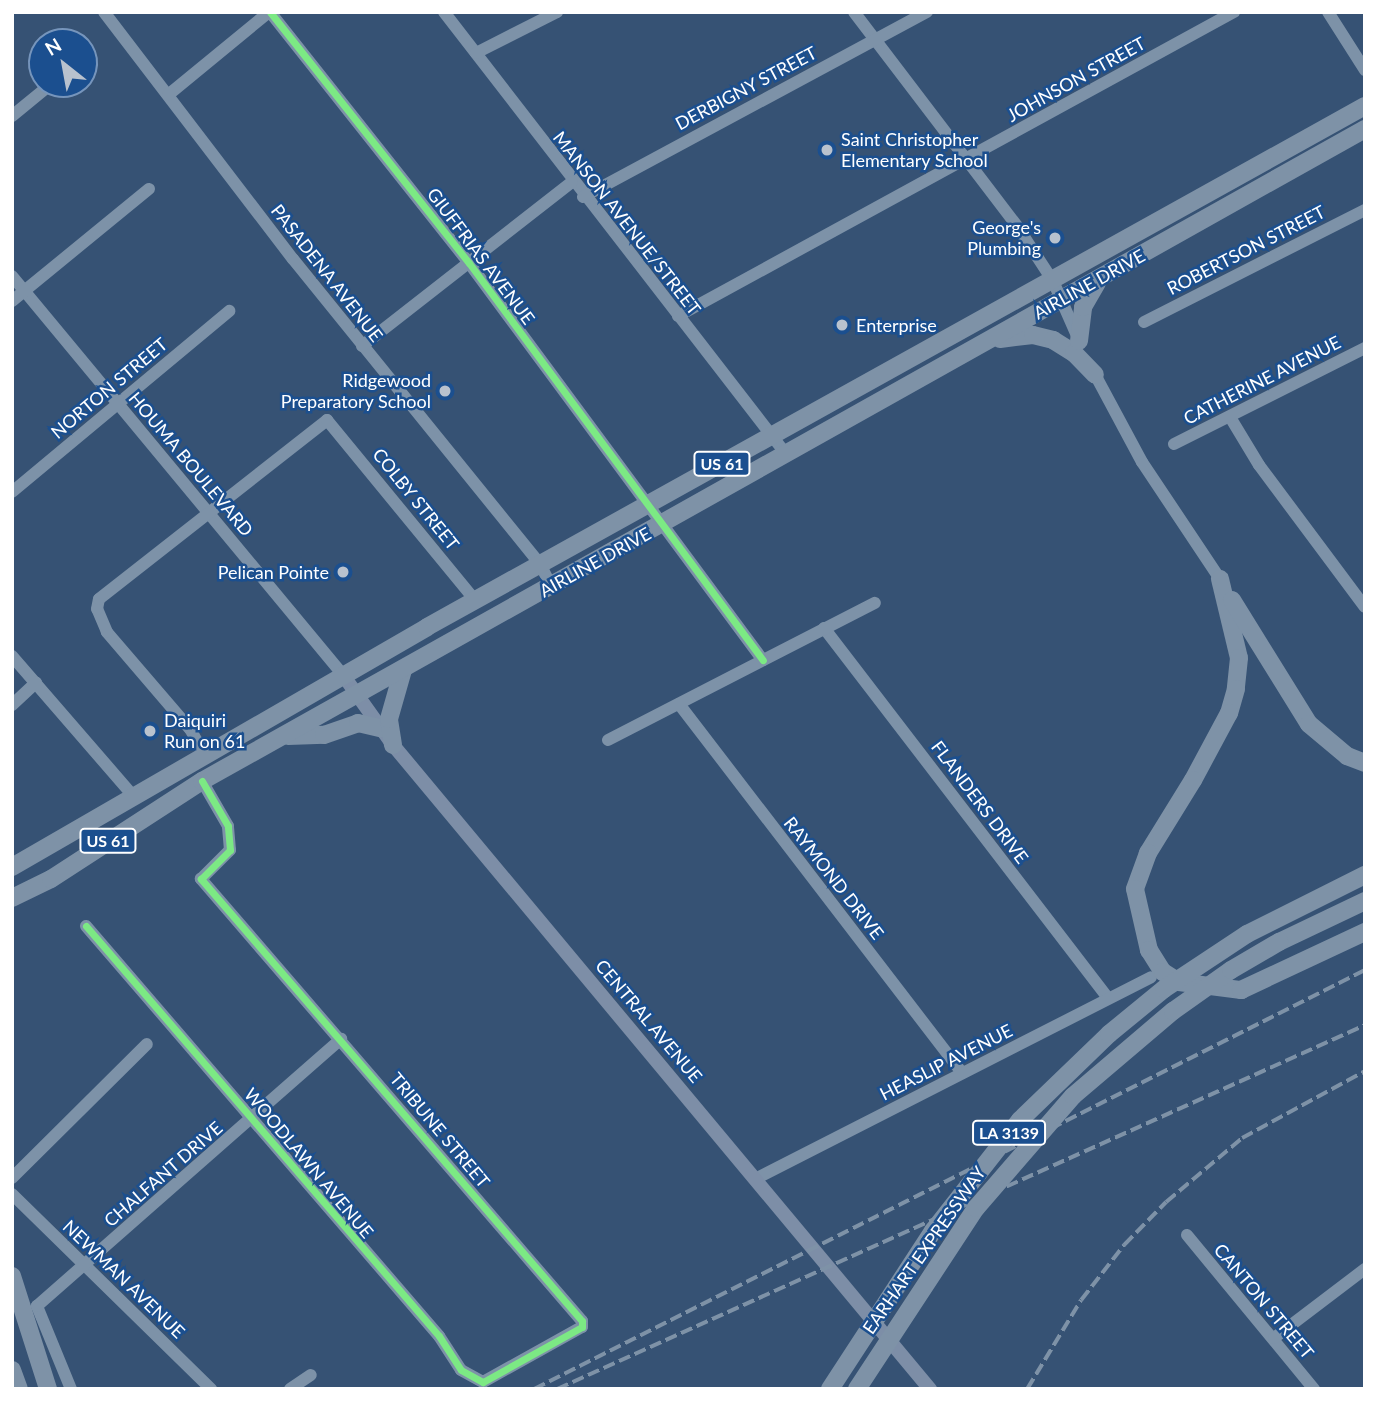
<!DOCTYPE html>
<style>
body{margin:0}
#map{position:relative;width:1377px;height:1401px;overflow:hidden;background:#365274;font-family:Lato,sans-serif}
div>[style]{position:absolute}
.minor>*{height:12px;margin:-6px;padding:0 6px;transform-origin:6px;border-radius:6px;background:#7d92a8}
.major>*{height:14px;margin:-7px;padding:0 7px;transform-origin:7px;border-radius:7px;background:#7d8ea7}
.highway>*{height:18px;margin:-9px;padding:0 9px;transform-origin:9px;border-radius:9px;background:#7e92a7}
.rail>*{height:3.5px;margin-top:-1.75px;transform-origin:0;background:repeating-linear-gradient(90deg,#7e92a7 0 12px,transparent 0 17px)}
.highway-bridge>*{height:18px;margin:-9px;padding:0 9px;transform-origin:9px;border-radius:9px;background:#7e92a7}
.cycleway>*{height:7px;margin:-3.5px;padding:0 3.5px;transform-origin:3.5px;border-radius:3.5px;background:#7ce984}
.dots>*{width:19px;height:19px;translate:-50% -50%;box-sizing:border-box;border:4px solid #1b4f8f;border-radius:50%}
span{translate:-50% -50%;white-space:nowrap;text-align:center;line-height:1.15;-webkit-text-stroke:5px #1b4f8f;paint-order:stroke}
.shield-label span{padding:2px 5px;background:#1b4f8f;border:2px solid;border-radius:5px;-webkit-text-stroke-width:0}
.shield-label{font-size:16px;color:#fff;font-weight:700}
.street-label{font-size:18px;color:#fff}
.poi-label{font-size:18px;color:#fff}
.left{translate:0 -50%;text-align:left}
.right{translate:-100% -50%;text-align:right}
.frame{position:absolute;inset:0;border:14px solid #fff;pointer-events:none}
.north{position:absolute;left:28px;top:28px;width:70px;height:70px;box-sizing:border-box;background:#1b4f8f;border:2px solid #7695bc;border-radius:50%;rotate:329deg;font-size:19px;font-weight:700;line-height:28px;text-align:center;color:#fff}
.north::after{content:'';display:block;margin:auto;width:24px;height:32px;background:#b9c2ce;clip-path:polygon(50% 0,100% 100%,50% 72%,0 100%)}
</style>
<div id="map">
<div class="minor">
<i style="left:104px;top:12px;width:311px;rotate:52.6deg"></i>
<i style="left:293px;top:259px;width:392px;rotate:51deg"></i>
<i style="left:540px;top:564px;width:25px;rotate:63deg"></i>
<i style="left:270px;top:12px;width:320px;rotate:51.6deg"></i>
<i style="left:469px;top:263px;width:494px;rotate:53.5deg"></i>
<i style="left:444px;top:12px;width:559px;rotate:52.27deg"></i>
<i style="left:854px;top:12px;width:269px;rotate:52.7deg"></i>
<i style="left:1017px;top:226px;width:66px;rotate:56.8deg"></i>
<i style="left:1053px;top:281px;width:62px;rotate:66.3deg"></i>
<i style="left:1328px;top:12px;width:69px;rotate:57.5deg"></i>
<i style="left:476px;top:53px;width:91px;rotate:-26.8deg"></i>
<i style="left:168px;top:95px;width:131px;rotate:-39.4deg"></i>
<i style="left:12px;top:116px;width:50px;rotate:-39.4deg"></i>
<i style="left:583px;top:197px;width:391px;rotate:-28.3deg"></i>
<i style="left:12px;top:276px;width:518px;rotate:50.32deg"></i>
<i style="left:12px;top:301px;width:177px;rotate:-39.3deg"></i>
<i style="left:678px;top:316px;width:634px;rotate:-28.67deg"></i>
<i style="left:1144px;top:322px;width:248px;rotate:-26.9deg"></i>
<i style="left:362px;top:346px;width:266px;rotate:-38deg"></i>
<i style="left:1091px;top:367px;width:108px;rotate:61.8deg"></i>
<i style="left:1142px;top:462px;width:141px;rotate:56.3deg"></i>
<i style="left:1230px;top:417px;width:56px;rotate:58.9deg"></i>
<i style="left:1259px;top:465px;width:177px;rotate:53.3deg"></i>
<i style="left:1174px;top:444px;width:214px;rotate:-26.7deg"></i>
<i style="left:12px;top:492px;width:283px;rotate:-39.8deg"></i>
<i style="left:824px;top:628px;width:466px;rotate:52.5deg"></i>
<i style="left:12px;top:656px;width:186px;rotate:49.1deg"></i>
<i style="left:679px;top:704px;width:465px;rotate:52.5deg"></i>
<i style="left:12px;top:705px;width:33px;rotate:-43deg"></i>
<i style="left:608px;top:740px;width:300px;rotate:-27.2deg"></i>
<i style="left:204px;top:754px;width:29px;rotate:-119deg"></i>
<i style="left:190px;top:729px;width:128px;rotate:-130.6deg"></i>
<i style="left:107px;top:632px;width:25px;rotate:-113deg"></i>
<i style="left:97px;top:609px;width:10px;rotate:-79deg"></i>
<i style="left:99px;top:599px;width:290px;rotate:-38.1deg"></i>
<i style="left:327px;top:420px;width:233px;rotate:50.6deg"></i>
<i style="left:86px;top:926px;width:541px;rotate:49.27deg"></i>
<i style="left:439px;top:1336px;width:40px;rotate:57.1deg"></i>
<i style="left:461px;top:1370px;width:25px;rotate:29deg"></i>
<i style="left:483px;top:1382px;width:113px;rotate:-29.1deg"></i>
<i style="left:582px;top:1327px;width:6px;rotate:-90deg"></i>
<i style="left:582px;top:1321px;width:584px;rotate:-130.76deg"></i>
<i style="left:201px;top:879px;width:41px;rotate:-45deg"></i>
<i style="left:230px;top:850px;width:24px;rotate:-95deg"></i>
<i style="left:228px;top:826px;width:52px;rotate:-120deg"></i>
<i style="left:12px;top:1178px;width:190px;rotate:-44.8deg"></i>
<i style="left:757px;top:1178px;width:442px;rotate:-27deg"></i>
<i style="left:12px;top:1194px;width:279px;rotate:44.4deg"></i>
<i style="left:1187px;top:1235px;width:200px;rotate:50.5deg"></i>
<i style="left:1274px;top:1338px;width:114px;rotate:-37.2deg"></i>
<i style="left:71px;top:1389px;width:90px;rotate:-112.3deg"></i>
<i style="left:37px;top:1306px;width:405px;rotate:-41.3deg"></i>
<i style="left:290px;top:1389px;width:25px;rotate:-34deg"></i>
</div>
<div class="major">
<i style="left:343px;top:675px;width:86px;rotate:54.5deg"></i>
<i style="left:393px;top:745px;width:839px;rotate:50.18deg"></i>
</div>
<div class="highway">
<i style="left:1000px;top:339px;width:33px;rotate:-7deg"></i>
<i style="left:1033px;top:335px;width:21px;rotate:14deg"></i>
<i style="left:1053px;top:340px;width:25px;rotate:32deg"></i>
<i style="left:1074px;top:353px;width:30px;rotate:46deg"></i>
<i style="left:1079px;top:341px;width:34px;rotate:-83deg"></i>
<i style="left:1083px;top:307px;width:28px;rotate:-60deg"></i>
<i style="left:1220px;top:579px;width:81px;rotate:76.5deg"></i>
<i style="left:1239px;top:658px;width:31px;rotate:96deg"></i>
<i style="left:1236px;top:689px;width:25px;rotate:106deg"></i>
<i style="left:1229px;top:713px;width:76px;rotate:118.2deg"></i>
<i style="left:1193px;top:780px;width:86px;rotate:121.7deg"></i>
<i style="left:1148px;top:853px;width:38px;rotate:110deg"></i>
<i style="left:1135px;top:889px;width:63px;rotate:77.1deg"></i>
<i style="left:1149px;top:950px;width:26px;rotate:58deg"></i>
<i style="left:1163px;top:972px;width:19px;rotate:32deg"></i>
<i style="left:1179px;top:982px;width:63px;rotate:7.4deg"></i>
<i style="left:1241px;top:990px;width:137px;rotate:-25.1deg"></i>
<i style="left:1232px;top:600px;width:146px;rotate:58.2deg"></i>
<i style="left:1309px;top:724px;width:50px;rotate:40.1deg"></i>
<i style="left:1347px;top:756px;width:19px;rotate:21deg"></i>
<i style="left:288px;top:736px;width:36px;rotate:-2deg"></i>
<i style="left:324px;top:735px;width:36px;rotate:-19deg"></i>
<i style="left:358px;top:723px;width:23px;rotate:13deg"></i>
<i style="left:393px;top:745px;width:26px;rotate:-99deg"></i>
<i style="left:389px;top:719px;width:51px;rotate:-74.1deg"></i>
<i style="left:12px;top:867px;width:479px;rotate:-30deg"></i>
<i style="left:427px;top:627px;width:1073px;rotate:-29.05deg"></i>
<i style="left:12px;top:898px;width:43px;rotate:-26deg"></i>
<i style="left:51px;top:879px;width:180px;rotate:-33deg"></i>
<i style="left:202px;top:781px;width:1333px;rotate:-29.28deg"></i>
<i style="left:1247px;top:934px;width:132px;rotate:-26.6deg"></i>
<i style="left:1279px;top:942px;width:95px;rotate:-25.5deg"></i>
<i style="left:12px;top:1276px;width:119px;rotate:72.3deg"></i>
<i style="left:12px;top:1370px;width:20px;rotate:70deg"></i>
</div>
<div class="rail">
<i style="left:534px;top:1389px;width:931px;rotate:-26.76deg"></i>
<i style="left:557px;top:1389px;width:886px;rotate:-24.25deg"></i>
<i style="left:1027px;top:1389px;width:104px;rotate:-58.8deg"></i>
<i style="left:1081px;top:1300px;width:70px;rotate:-52deg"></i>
<i style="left:1124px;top:1245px;width:60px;rotate:-45.7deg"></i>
<i style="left:1166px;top:1202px;width:99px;rotate:-40.1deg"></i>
<i style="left:1242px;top:1138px;width:140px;rotate:-28.6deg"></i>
</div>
<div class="highway-bridge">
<i style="left:830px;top:1389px;width:189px;rotate:-56.9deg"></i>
<i style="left:933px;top:1231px;width:141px;rotate:-51.9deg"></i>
<i style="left:1020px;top:1120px;width:124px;rotate:-44deg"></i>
<i style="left:1109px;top:1034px;width:71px;rotate:-39.3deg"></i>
<i style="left:1164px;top:989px;width:100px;rotate:-33.5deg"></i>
<i style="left:857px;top:1389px;width:217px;rotate:-56.7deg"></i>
<i style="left:976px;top:1208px;width:148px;rotate:-49.1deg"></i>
<i style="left:1073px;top:1096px;width:131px;rotate:-40.4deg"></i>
<i style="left:1173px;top:1011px;width:71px;rotate:-35.3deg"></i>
<i style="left:1231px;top:970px;width:56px;rotate:-30.3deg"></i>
</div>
<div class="cycleway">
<i style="left:270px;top:12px;width:320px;rotate:51.6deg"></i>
<i style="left:469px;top:263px;width:494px;rotate:53.5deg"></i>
<i style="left:86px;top:926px;width:541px;rotate:49.27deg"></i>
<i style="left:439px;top:1336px;width:40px;rotate:57.1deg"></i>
<i style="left:461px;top:1370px;width:25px;rotate:29deg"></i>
<i style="left:483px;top:1382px;width:113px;rotate:-29.1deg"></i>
<i style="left:582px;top:1327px;width:6px;rotate:-90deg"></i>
<i style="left:582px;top:1321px;width:584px;rotate:-130.76deg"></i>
<i style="left:201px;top:879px;width:41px;rotate:-45deg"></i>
<i style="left:230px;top:850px;width:24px;rotate:-95deg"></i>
<i style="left:228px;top:826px;width:52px;rotate:-120deg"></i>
</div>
<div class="dots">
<i style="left:827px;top:150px;background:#b9c2ce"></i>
<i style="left:1055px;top:238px;background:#b9c2ce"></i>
<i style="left:842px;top:325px;background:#b9c2ce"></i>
<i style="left:445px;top:391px;background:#b9c2ce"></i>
<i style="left:343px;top:572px;background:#b9c2ce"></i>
<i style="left:150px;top:731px;background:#b9c2ce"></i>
</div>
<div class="shield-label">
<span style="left:722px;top:464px">US 61</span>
<span style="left:108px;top:841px">US 61</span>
<span style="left:1009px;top:1133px">LA 3139</span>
</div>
<div class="street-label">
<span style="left:1076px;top:79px;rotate:-29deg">JOHNSON STREET</span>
<span style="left:746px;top:88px;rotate:-28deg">DERBIGNY STREET</span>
<span style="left:627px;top:223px;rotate:52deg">MANSON AVENUE/STREET</span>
<span style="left:1246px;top:250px;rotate:-27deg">ROBERTSON STREET</span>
<span style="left:481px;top:256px;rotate:53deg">GIUFFRIAS AVENUE</span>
<span style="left:327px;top:273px;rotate:52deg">PASADENA AVENUE</span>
<span style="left:1089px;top:284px;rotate:-29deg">AIRLINE DRIVE</span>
<span style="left:1262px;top:380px;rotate:-27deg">CATHERINE AVENUE</span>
<span style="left:109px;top:388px;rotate:-40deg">NORTON STREET</span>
<span style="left:191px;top:464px;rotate:50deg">HOUMA BOULEVARD</span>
<span style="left:416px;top:499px;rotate:51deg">COLBY STREET</span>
<span style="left:595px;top:562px;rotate:-29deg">AIRLINE DRIVE</span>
<span style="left:980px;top:802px;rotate:53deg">FLANDERS DRIVE</span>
<span style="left:834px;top:878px;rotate:52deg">RAYMOND DRIVE</span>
<span style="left:649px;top:1021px;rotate:50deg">CENTRAL AVENUE</span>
<span style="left:946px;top:1062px;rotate:-27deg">HEASLIP AVENUE</span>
<span style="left:440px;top:1130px;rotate:50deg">TRIBUNE STREET</span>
<span style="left:309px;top:1163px;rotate:50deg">WOODLAWN AVENUE</span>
<span style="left:163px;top:1174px;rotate:-41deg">CHALFANT DRIVE</span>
<span style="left:924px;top:1250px;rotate:-55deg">EARHART EXPRESSWAY</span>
<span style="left:124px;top:1279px;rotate:44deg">NEWMAN AVENUE</span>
<span style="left:1264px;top:1301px;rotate:50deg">CANTON STREET</span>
</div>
<div class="poi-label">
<span class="left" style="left:841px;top:150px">Saint Christopher<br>Elementary School</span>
<span class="right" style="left:1041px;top:238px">George's<br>Plumbing</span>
<span class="left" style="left:856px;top:325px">Enterprise</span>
<span class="right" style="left:431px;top:391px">Ridgewood<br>Preparatory School</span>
<span class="right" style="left:329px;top:572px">Pelican Pointe</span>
<span class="left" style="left:164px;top:731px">Daiquiri<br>Run on 61</span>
</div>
<div class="frame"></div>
<div class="north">N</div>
</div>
